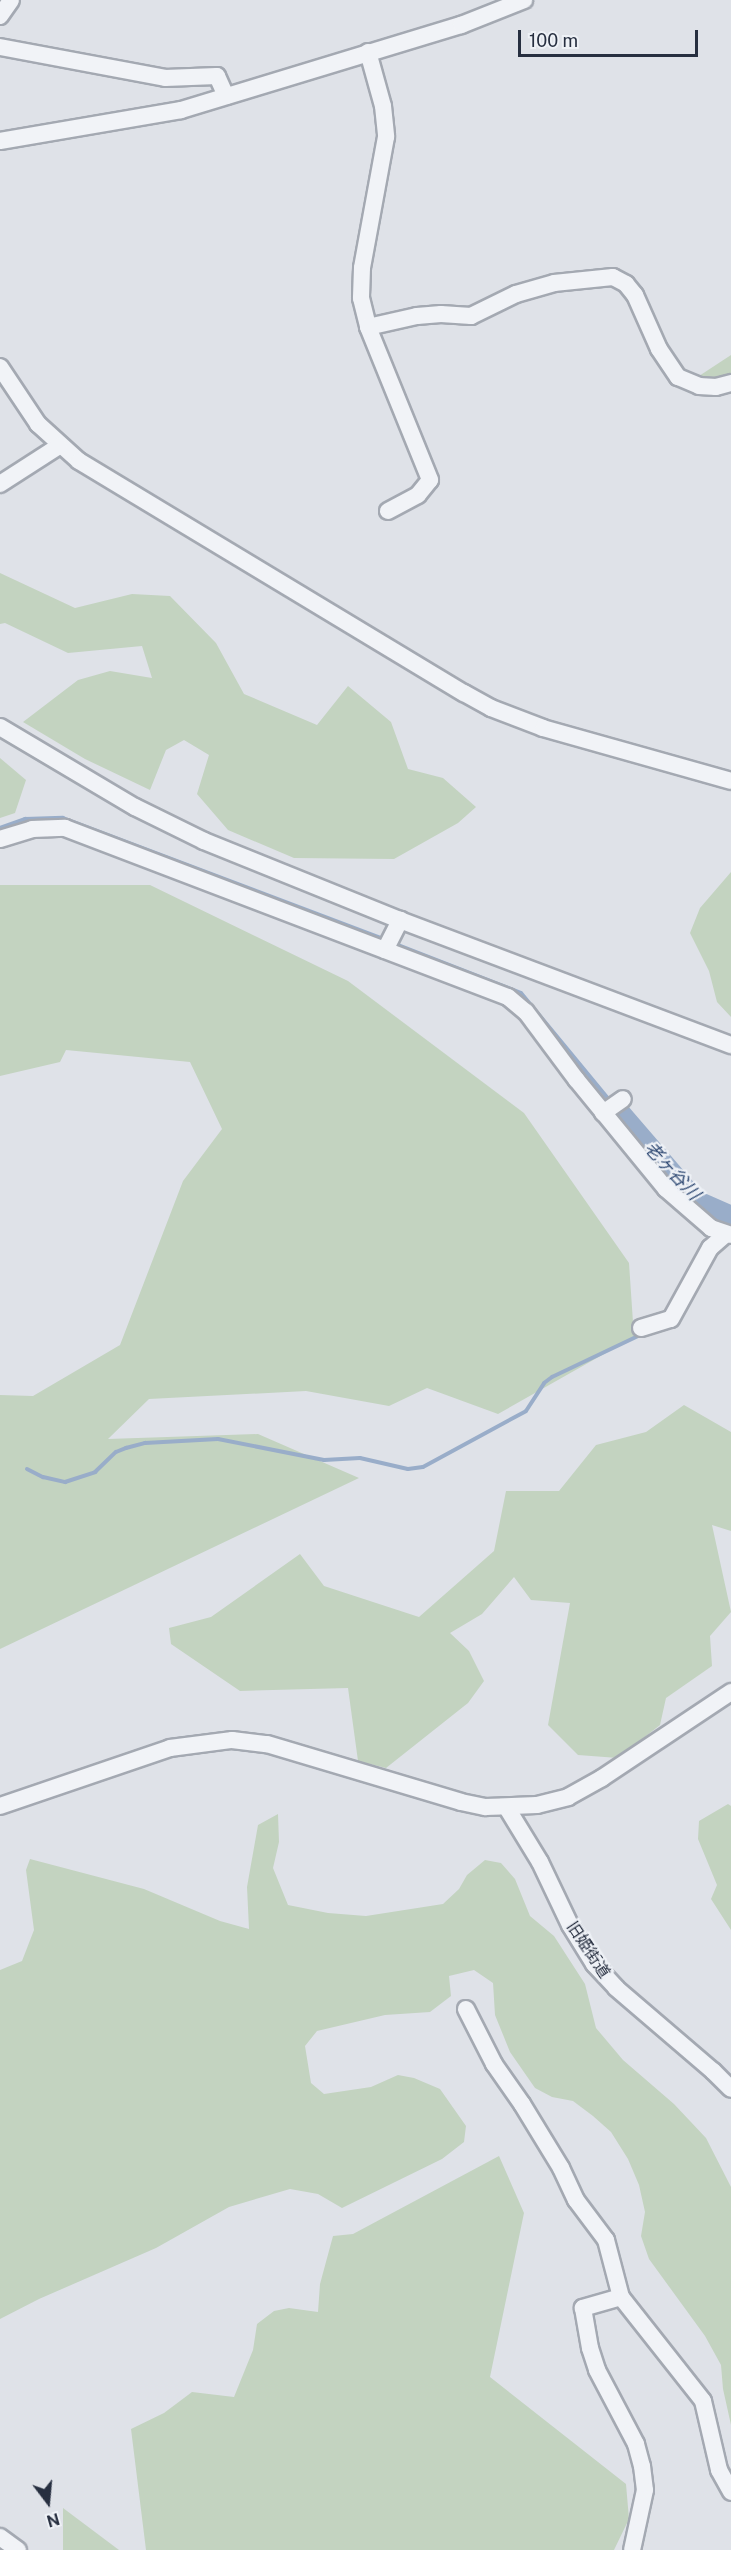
<!DOCTYPE html>
<meta charset="utf-8">
<style>
body{margin:0}
#map{position:relative;width:731px;height:2550px;overflow:hidden;background:#dfe2e8;font-family:"Public Sans","Noto Sans JP",sans-serif}
div>[style]{position:absolute}
.green>*{inset:0;background:#c3d3c0}
.stream>*{height:4px;margin:-2px;padding:0 2px;transform-origin:2px;border-radius:2px;background:#99adc9}
.river>*{height:21px;margin:-10.5px;padding:0 10.5px;transform-origin:10.5px;border-radius:10.5px;background:#99adc9}
.roads{filter:drop-shadow(2px 0 #a4a9b2) drop-shadow(-2px 0 #a4a9b2) drop-shadow(0 2px #a4a9b2) drop-shadow(0 -2px #a4a9b2)}
.minor>*{height:16px;margin:-8px;padding:0 8px;transform-origin:8px;border-radius:8px;background:#f1f3f7}
span{translate:-50% -50%;white-space:nowrap;text-align:center;line-height:1.15;-webkit-text-stroke:4.5px #eef1f6;paint-order:stroke}
.street-label{font-size:16px;color:#272f40}
.water-label{font-size:18px;color:#314b74;font-style:italic}
.north{position:absolute;left:18px;top:2472px;width:60px;height:60px;-webkit-text-stroke:4px #eef1f6;paint-order:stroke;rotate:164deg;font-size:16px;font-weight:700;line-height:24px;text-align:center;color:#272f40}
.north::after{content:'';display:block;margin:auto;width:21px;height:27px;background:#272f40;clip-path:polygon(50% 0,100% 100%,50% 72%,0 100%)}
.scale{position:absolute;left:518px;top:30px;width:180px;height:27px;box-sizing:border-box;border:3px solid #272f40;border-top:0;padding-left:8px;font-size:18px;line-height:21px;white-space:nowrap;color:#272f40;-webkit-text-stroke:4px #eef1f6;paint-order:stroke}
</style>
<div id="map">
<div class="green">
<i style="clip-path:polygon(731px 355px,731px 393px,699px 376px)"></i>
<i style="clip-path:polygon(0 573px,75px 608px,132px 594px,170px 596px,216px 643px,244px 694px,317px 725px,348px 686px,391px 722px,408px 769px,443px 778px,476px 807px,458px 823px,394px 859px,294px 858px,228px 830px,197px 794px,209px 755px,184px 740px,166px 750px,150px 790px,85px 759px,23px 722px,78px 680px,110px 671px,152px 678px,142px 646px,68px 653px,5px 623px,0 624px)"></i>
<i style="clip-path:polygon(0 758px,26px 780px,15px 813px,0 818px)"></i>
<i style="clip-path:polygon(731px 872px,731px 1017px,717px 1002px,709px 971px,690px 933px,700px 908px)"></i>
<i style="clip-path:polygon(0 885px,150px 885px,348px 981px,524px 1113px,629px 1263px,634px 1337px,498px 1414px,427px 1388px,389px 1406px,306px 1391px,149px 1399px,108px 1439px,258px 1434px,359px 1478px,0 1649px,0 1395px,33px 1396px,120px 1345px,183px 1181px,222px 1129px,190px 1062px,66px 1050px,60px 1062px,0 1076px)"></i>
<i style="clip-path:polygon(684px 1405px,731px 1432px,731px 1531px,712px 1525px,731px 1612px,710px 1636px,712px 1666px,666px 1698px,660px 1725px,618px 1758px,578px 1755px,548px 1725px,570px 1603px,531px 1600px,514px 1577px,482px 1614px,450px 1633px,469px 1651px,484px 1681px,468px 1703px,386px 1768px,358px 1761px,348px 1688px,240px 1691px,171px 1644px,169px 1628px,211px 1617px,300px 1554px,324px 1586px,419px 1617px,494px 1551px,506px 1491px,559px 1491px,596px 1445px,646px 1432px)"></i>
<i style="clip-path:polygon(728px 1804px,731px 1806px,731px 1930px,711px 1899px,717px 1885px,698px 1839px,699px 1821px)"></i>
<i style="clip-path:polygon(278px 1814px,279px 1842px,273px 1868px,288px 1905px,328px 1913px,366px 1916px,443px 1904px,459px 1889px,467px 1875px,485px 1860px,501px 1863px,515px 1879px,530px 1916px,554px 1936px,585px 1984px,596px 2028px,623px 2060px,674px 2104px,706px 2138px,731px 2187px,731px 2425px,723px 2389px,721px 2365px,705px 2336px,649px 2259px,641px 2236px,645px 2212px,639px 2185px,628px 2159px,611px 2132px,593px 2116px,573px 2101px,552px 2097px,535px 2088px,510px 2052px,495px 2015px,493px 1983px,474px 1970px,449px 1976px,451px 1996px,430px 2012px,385px 2015px,317px 2031px,305px 2046px,311px 2083px,324px 2094px,371px 2087px,398px 2075px,414px 2078px,440px 2089px,466px 2126px,464px 2142px,442px 2159px,342px 2208px,318px 2194px,290px 2189px,229px 2207px,156px 2248px,39px 2299px,0 2319px,0 1970px,22px 1961px,34px 1930px,26px 1870px,30px 1859px,144px 1889px,220px 1921px,249px 1929px,247px 1887px,258px 1825px)"></i>
<i style="clip-path:polygon(499px 2156px,524px 2213px,490px 2377px,626px 2484px,629px 2519px,614px 2550px,146px 2550px,131px 2429px,164px 2413px,192px 2392px,234px 2397px,253px 2350px,257px 2324px,274px 2311px,289px 2308px,318px 2312px,320px 2284px,333px 2236px,353px 2234px)"></i>
<i style="clip-path:polygon(63px 2508px,119px 2550px,63px 2550px)"></i>
</div>
<div class="stream">
<i style="left:0;top:828px;width:27px;rotate:-20deg"></i>
<i style="left:25px;top:819px;width:38px;rotate:-2deg"></i>
<i style="left:63px;top:818px;width:345px;rotate:20.7deg"></i>
<i style="left:393px;top:943px;width:137px;rotate:21.3deg"></i>
<i style="left:521px;top:993px;width:140px;rotate:50.5deg"></i>
<i style="left:719px;top:1225px;width:12px;rotate:-59deg"></i>
<i style="left:27px;top:1469px;width:18px;rotate:27deg"></i>
<i style="left:43px;top:1477px;width:23px;rotate:13deg"></i>
<i style="left:65px;top:1482px;width:32px;rotate:-18deg"></i>
<i style="left:95px;top:1472px;width:29px;rotate:-44deg"></i>
<i style="left:116px;top:1452px;width:11px;rotate:-22deg"></i>
<i style="left:126px;top:1448px;width:20px;rotate:-15deg"></i>
<i style="left:145px;top:1443px;width:73px;rotate:-3.1deg"></i>
<i style="left:218px;top:1439px;width:108px;rotate:11.2deg"></i>
<i style="left:324px;top:1460px;width:36px;rotate:-3deg"></i>
<i style="left:360px;top:1458px;width:49px;rotate:12.9deg"></i>
<i style="left:408px;top:1469px;width:15px;rotate:-8deg"></i>
<i style="left:423px;top:1467px;width:117px;rotate:-28.5deg"></i>
<i style="left:526px;top:1411px;width:33px;rotate:-57deg"></i>
<i style="left:544px;top:1383px;width:10px;rotate:-37deg"></i>
<i style="left:552px;top:1377px;width:100px;rotate:-25.5deg"></i>
</div>
<div class="river">
<i style="left:621px;top:1114px;width:113px;rotate:49.3deg"></i>
<i style="left:695px;top:1200px;width:39px;rotate:24deg"></i>
</div>
<div class="roads">
<div class="minor">
<i style="left:0;top:16px;width:19px;rotate:-55deg"></i>
<i style="left:0;top:47px;width:168px;rotate:10.6deg"></i>
<i style="left:165px;top:78px;width:52px;rotate:-2.2deg"></i>
<i style="left:217px;top:76px;width:22px;rotate:66deg"></i>
<i style="left:368px;top:52px;width:56px;rotate:74.5deg"></i>
<i style="left:383px;top:106px;width:31px;rotate:84deg"></i>
<i style="left:386px;top:137px;width:133px;rotate:100.4deg"></i>
<i style="left:362px;top:268px;width:30px;rotate:92deg"></i>
<i style="left:361px;top:298px;width:30px;rotate:76deg"></i>
<i style="left:368px;top:327px;width:165px;rotate:67.9deg"></i>
<i style="left:430px;top:480px;width:19px;rotate:129deg"></i>
<i style="left:418px;top:495px;width:34px;rotate:152deg"></i>
<i style="left:0;top:141px;width:184px;rotate:-9.7deg"></i>
<i style="left:181px;top:110px;width:293px;rotate:-16.9deg"></i>
<i style="left:461px;top:25px;width:68px;rotate:-21.6deg"></i>
<i style="left:368px;top:327px;width:50px;rotate:-12.7deg"></i>
<i style="left:417px;top:316px;width:24px;rotate:-5deg"></i>
<i style="left:441px;top:314px;width:30px;rotate:4deg"></i>
<i style="left:471px;top:316px;width:50px;rotate:-26.1deg"></i>
<i style="left:516px;top:294px;width:40px;rotate:-16deg"></i>
<i style="left:554px;top:283px;width:59px;rotate:-5.8deg"></i>
<i style="left:613px;top:277px;width:15px;rotate:28deg"></i>
<i style="left:626px;top:284px;width:14px;rotate:51deg"></i>
<i style="left:635px;top:295px;width:59px;rotate:66deg"></i>
<i style="left:659px;top:349px;width:34px;rotate:56deg"></i>
<i style="left:678px;top:377px;width:23px;rotate:23deg"></i>
<i style="left:699px;top:386px;width:17px;rotate:3deg"></i>
<i style="left:716px;top:387px;width:16px;rotate:-15deg"></i>
<i style="left:0;top:367px;width:69px;rotate:56.3deg"></i>
<i style="left:38px;top:424px;width:55px;rotate:42.1deg"></i>
<i style="left:79px;top:461px;width:449px;rotate:31.1deg"></i>
<i style="left:464px;top:693px;width:31px;rotate:29deg"></i>
<i style="left:491px;top:708px;width:56px;rotate:21deg"></i>
<i style="left:543px;top:728px;width:195px;rotate:15.7deg"></i>
<i style="left:0;top:484px;width:70px;rotate:-32.8deg"></i>
<i style="left:0;top:727px;width:157px;rotate:30.7deg"></i>
<i style="left:135px;top:807px;width:77px;rotate:26.2deg"></i>
<i style="left:204px;top:841px;width:211px;rotate:22deg"></i>
<i style="left:400px;top:920px;width:354px;rotate:20.7deg"></i>
<i style="left:0;top:839px;width:34px;rotate:-17deg"></i>
<i style="left:32px;top:829px;width:33px;rotate:-2deg"></i>
<i style="left:65px;top:828px;width:474px;rotate:20.9deg"></i>
<i style="left:508px;top:997px;width:23px;rotate:40deg"></i>
<i style="left:526px;top:1012px;width:84px;rotate:53.3deg"></i>
<i style="left:576px;top:1079px;width:142px;rotate:50.7deg"></i>
<i style="left:666px;top:1189px;width:60px;rotate:40.9deg"></i>
<i style="left:711px;top:1228px;width:21px;rotate:19deg"></i>
<i style="left:385px;top:950px;width:34px;rotate:-63deg"></i>
<i style="left:603px;top:1113px;width:24px;rotate:-35deg"></i>
<i style="left:641px;top:1328px;width:31px;rotate:-17deg"></i>
<i style="left:671px;top:1319px;width:81px;rotate:-61.2deg"></i>
<i style="left:710px;top:1248px;width:21px;rotate:-41deg"></i>
<i style="left:0;top:1806px;width:180px;rotate:-18.8deg"></i>
<i style="left:170px;top:1748px;width:63px;rotate:-7.4deg"></i>
<i style="left:232px;top:1740px;width:35px;rotate:7deg"></i>
<i style="left:267px;top:1744px;width:202px;rotate:16.6deg"></i>
<i style="left:461px;top:1802px;width:25px;rotate:12deg"></i>
<i style="left:485px;top:1807px;width:52px;rotate:-2.2deg"></i>
<i style="left:537px;top:1805px;width:32px;rotate:-14deg"></i>
<i style="left:568px;top:1797px;width:39px;rotate:-29deg"></i>
<i style="left:602px;top:1778px;width:155px;rotate:-33.7deg"></i>
<i style="left:507px;top:1808px;width:63px;rotate:58.6deg"></i>
<i style="left:540px;top:1862px;width:70px;rotate:64.5deg"></i>
<i style="left:570px;top:1925px;width:46px;rotate:58.4deg"></i>
<i style="left:594px;top:1964px;width:33px;rotate:47deg"></i>
<i style="left:616px;top:1988px;width:128px;rotate:40.6deg"></i>
<i style="left:713px;top:2071px;width:25px;rotate:45deg"></i>
<i style="left:466px;top:2009px;width:62px;rotate:63deg"></i>
<i style="left:494px;top:2064px;width:49px;rotate:55deg"></i>
<i style="left:522px;top:2104px;width:75px;rotate:58.6deg"></i>
<i style="left:561px;top:2168px;width:35px;rotate:65deg"></i>
<i style="left:576px;top:2200px;width:50px;rotate:53.1deg"></i>
<i style="left:606px;top:2240px;width:59px;rotate:75.3deg"></i>
<i style="left:621px;top:2297px;width:132px;rotate:51.7deg"></i>
<i style="left:703px;top:2401px;width:71px;rotate:76.9deg"></i>
<i style="left:719px;top:2470px;width:25px;rotate:61deg"></i>
<i style="left:621px;top:2297px;width:40px;rotate:164deg"></i>
<i style="left:583px;top:2308px;width:41px;rotate:80.1deg"></i>
<i style="left:590px;top:2348px;width:23px;rotate:72deg"></i>
<i style="left:597px;top:2370px;width:84px;rotate:62.2deg"></i>
<i style="left:636px;top:2444px;width:23px;rotate:75deg"></i>
<i style="left:642px;top:2466px;width:24px;rotate:83deg"></i>
<i style="left:645px;top:2490px;width:61px;rotate:102.2deg"></i>
<i style="left:0;top:2537px;width:22px;rotate:36deg"></i>
</div>
</div>
<div class="street-label">
<span style="left:588px;top:1950px;rotate:56deg">旧姫街道</span>
</div>
<div class="water-label">
<span style="left:672px;top:1171px;rotate:47deg">老ヶ谷川</span>
</div>
<div class="north">N</div>
<div class="scale">100 m</div>
</div>
